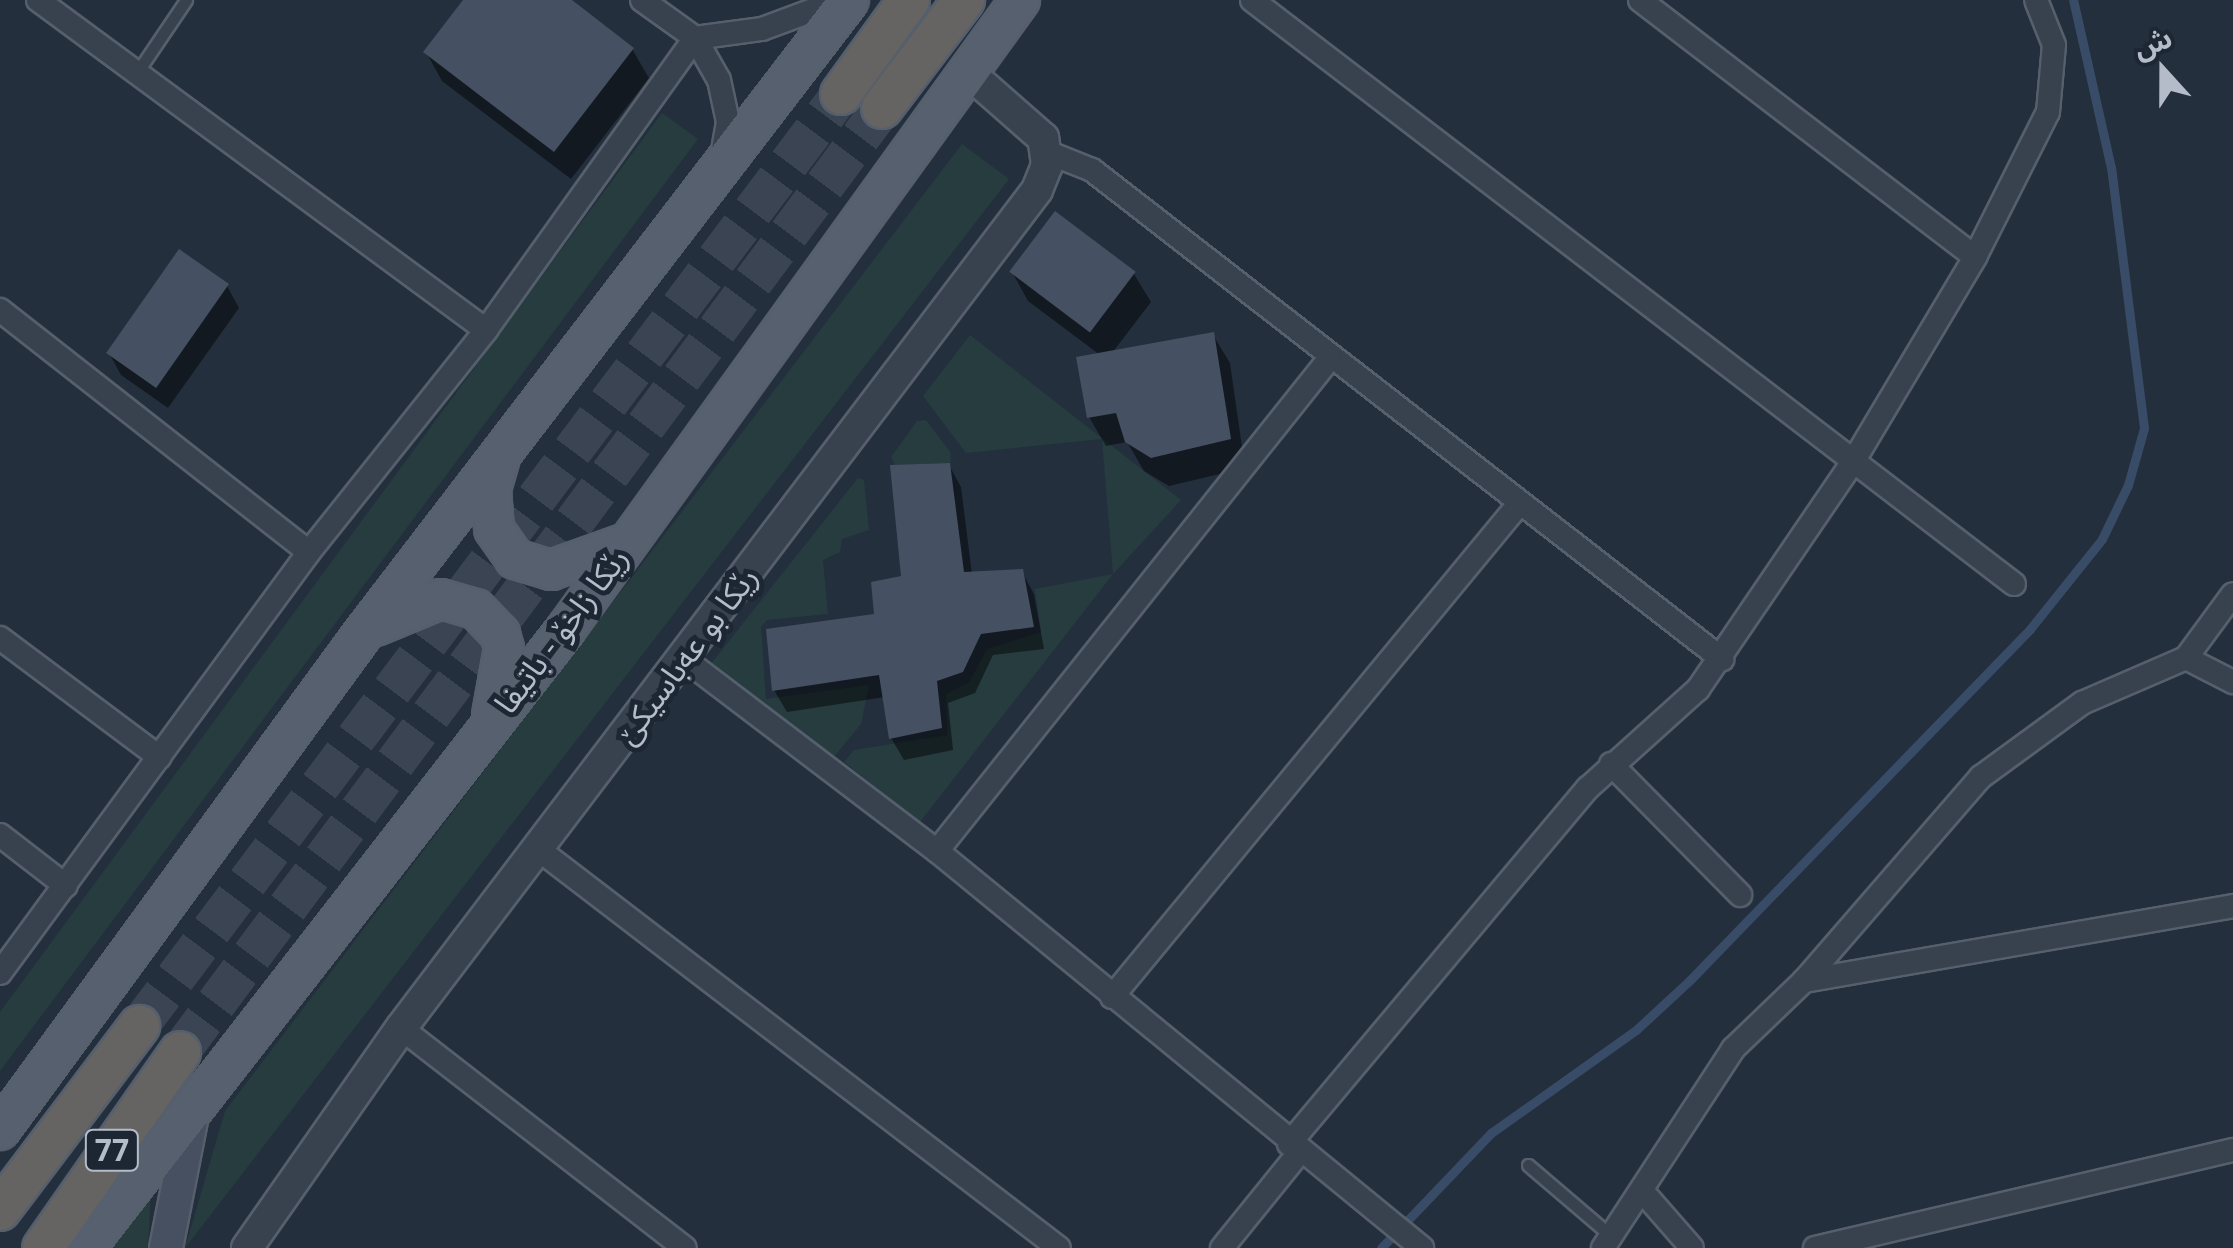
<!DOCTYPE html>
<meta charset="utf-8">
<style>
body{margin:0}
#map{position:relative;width:2233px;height:1248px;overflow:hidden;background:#242f3e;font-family:"Open Sans","Noto Sans Arabic",sans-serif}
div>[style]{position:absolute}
.green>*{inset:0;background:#263c3f}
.shadow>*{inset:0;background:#0007}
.stream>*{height:9px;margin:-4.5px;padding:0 4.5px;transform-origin:4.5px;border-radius:4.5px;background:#394c67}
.building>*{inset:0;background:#455162;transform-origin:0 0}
.trunk-tunnel>*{height:40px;margin-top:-20px;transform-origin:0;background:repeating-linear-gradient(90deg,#3a4453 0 40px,transparent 0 60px)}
.roads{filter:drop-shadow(2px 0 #565f6c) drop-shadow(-2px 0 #565f6c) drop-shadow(0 2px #565f6c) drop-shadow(0 -2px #565f6c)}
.service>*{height:11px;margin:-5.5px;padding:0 5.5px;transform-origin:5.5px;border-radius:5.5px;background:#38414e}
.minor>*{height:22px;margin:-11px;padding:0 11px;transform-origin:11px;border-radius:11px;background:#38414e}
.tertiary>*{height:30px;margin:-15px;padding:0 15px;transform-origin:15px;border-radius:15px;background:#38414e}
.secondary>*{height:32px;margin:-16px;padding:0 16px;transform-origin:16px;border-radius:16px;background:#465061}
.primary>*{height:38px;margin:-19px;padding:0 19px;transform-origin:19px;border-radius:19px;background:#56606e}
.trunk>*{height:40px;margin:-20px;padding:0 20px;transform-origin:20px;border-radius:20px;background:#656462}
span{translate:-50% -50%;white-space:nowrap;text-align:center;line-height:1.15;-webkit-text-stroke:10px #1d2633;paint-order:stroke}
.shield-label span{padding:2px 8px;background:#1d2633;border:2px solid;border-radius:8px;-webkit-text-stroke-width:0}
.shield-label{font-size:30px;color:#b4bcc9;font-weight:700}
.street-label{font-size:32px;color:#b4bcc9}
.north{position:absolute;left:2113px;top:20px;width:100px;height:100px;-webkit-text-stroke:8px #1d2633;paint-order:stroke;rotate:339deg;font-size:28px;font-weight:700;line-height:40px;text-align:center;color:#b4bcc9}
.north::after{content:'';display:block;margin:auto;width:35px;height:45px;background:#b4bcc9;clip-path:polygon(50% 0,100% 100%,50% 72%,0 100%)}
</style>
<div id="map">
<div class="green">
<i style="clip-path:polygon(662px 113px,698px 139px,0 1071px,0 1012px)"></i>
<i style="clip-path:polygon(962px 144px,1009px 179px,185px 1248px,225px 1111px)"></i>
<i style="clip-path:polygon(970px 335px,1181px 500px,1113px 574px,920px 822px,844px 762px,854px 750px,947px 735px,946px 694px,969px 682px,987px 649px,1041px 632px,1035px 589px,1113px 574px,1102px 439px,966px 453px,923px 396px)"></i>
<i style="clip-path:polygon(926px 420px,951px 453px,950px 463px,895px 465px,891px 457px,917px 421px)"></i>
<i style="clip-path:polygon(858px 478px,864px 480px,869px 530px,842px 539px,840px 552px,823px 560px,828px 614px,767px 620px,761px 627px,766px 699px,869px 685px,861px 724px,832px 759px,710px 665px)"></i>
<i style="clip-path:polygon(151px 1190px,148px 1248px,106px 1248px)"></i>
</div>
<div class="shadow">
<i style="clip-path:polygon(466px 0,568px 0,632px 49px,649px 78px,571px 179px,442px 81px,426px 52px)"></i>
<i style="clip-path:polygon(1012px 272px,1134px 274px,1151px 302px,1112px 353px,1213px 335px,1230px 363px,1245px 468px,1169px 486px,1144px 471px,1127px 442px,1106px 446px,1089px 417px,1100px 355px,1028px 301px)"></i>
<i style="clip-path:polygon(227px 286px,239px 308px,168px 408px,121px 375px,109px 353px)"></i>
<i style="clip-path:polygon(949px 465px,961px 487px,972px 574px,1022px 572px,1034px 594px,1044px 649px,993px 655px,975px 693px,948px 703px,953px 750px,904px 760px,891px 738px,885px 697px,787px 712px,774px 690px,877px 616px,904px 578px)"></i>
</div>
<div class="stream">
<i style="left:1381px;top:1248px;width:159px;rotate:-46.3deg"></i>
<i style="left:1491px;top:1133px;width:178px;rotate:-35.4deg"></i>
<i style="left:1636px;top:1030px;width:74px;rotate:-42.8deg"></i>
<i style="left:1690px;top:980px;width:489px;rotate:-45.9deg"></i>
<i style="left:2030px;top:629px;width:115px;rotate:-51.3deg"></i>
<i style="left:2102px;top:539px;width:60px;rotate:-64.3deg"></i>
<i style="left:2128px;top:485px;width:59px;rotate:-74.3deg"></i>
<i style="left:2144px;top:428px;width:262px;rotate:-97.2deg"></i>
<i style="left:2111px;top:168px;width:172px;rotate:-102.7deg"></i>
</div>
<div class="building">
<i style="clip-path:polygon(463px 0,572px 0,634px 48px,554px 152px,423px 52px)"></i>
<i style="left:1055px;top:211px;width:101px;height:76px;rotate:37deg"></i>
<i style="left:179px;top:249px;width:61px;height:127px;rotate:35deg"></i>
<i style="clip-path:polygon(1214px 332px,1231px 439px,1151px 458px,1125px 442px,1116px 413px,1087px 418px,1076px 357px)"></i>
<i style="clip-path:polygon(950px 463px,964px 572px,1023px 569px,1034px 627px,981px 634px,963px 672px,937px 681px,942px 728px,889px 739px,879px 675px,772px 691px,766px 629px,874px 614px,871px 582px,901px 576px,890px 465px)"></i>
</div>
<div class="trunk-tunnel">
<i style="left:139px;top:1026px;width:1167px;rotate:-53.01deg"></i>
<i style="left:180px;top:1052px;width:1176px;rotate:-53.36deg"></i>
</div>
<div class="roads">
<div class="service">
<i style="left:138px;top:71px;width:86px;rotate:-55.9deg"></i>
<i style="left:1528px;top:1165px;width:109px;rotate:40.5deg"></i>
</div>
<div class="minor">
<i style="left:38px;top:0;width:556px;rotate:36.38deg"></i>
<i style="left:642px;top:0;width:65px;rotate:35.6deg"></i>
<i style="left:695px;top:38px;width:48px;rotate:60.3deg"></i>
<i style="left:719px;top:80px;width:43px;rotate:77.9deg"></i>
<i style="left:728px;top:122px;width:35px;rotate:100deg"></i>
<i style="left:1252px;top:0;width:960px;rotate:37.47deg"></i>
<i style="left:1640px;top:0;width:422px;rotate:37.5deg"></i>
<i style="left:695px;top:38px;width:68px;rotate:-7.7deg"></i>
<i style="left:762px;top:29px;width:83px;rotate:-20.4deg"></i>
<i style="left:1047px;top:152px;width:48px;rotate:21.8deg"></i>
<i style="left:1092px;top:170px;width:798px;rotate:37.82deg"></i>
<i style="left:0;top:310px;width:392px;rotate:38.1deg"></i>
<i style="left:0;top:638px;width:199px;rotate:36.8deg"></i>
<i style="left:2186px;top:658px;width:53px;rotate:27.1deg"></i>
<i style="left:684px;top:659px;width:318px;rotate:37.2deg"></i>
<i style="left:937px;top:851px;width:627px;rotate:39.3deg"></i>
<i style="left:1611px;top:764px;width:184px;rotate:45.4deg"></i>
<i style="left:0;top:835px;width:83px;rotate:37.7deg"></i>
<i style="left:538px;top:849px;width:656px;rotate:37.45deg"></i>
<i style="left:937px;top:851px;width:630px;rotate:-51.44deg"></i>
<i style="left:0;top:973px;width:522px;rotate:-53.72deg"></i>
<i style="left:309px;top:552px;width:284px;rotate:-51.4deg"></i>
<i style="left:486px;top:330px;width:359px;rotate:-54.4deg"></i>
<i style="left:1804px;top:981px;width:270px;rotate:-49.1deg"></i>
<i style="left:1981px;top:777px;width:125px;rotate:-36.2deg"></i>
<i style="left:2082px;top:703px;width:113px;rotate:-23.4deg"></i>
<i style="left:2186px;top:658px;width:79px;rotate:-53.7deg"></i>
<i style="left:1112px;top:997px;width:639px;rotate:-50.46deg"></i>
<i style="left:401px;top:1028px;width:359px;rotate:37.8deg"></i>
<i style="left:1289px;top:1144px;width:465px;rotate:-50deg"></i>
<i style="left:1588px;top:788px;width:148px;rotate:-42deg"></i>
<i style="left:1698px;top:689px;width:281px;rotate:-55.7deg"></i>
<i style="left:1856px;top:457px;width:233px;rotate:-59.2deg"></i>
<i style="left:1975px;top:257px;width:162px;rotate:-63.3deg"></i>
<i style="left:2048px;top:112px;width:67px;rotate:-84.9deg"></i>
<i style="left:2054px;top:45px;width:48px;rotate:-111.8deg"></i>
<i style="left:1643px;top:1192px;width:74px;rotate:48.8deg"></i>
<i style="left:1222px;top:1248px;width:122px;rotate:-51deg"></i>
<i style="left:1603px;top:1248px;width:238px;rotate:-56.8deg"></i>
<i style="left:1733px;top:1049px;width:98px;rotate:-43.8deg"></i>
<i style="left:1804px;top:981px;width:436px;rotate:-9.9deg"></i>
<i style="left:1815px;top:1248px;width:429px;rotate:-13.2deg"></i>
</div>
<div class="tertiary">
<i style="left:247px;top:1248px;width:269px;rotate:-55deg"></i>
<i style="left:401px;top:1028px;width:1052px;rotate:-52.8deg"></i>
<i style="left:1037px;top:190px;width:27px;rotate:-68deg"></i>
<i style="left:1047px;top:165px;width:27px;rotate:-98deg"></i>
<i style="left:1043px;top:138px;width:100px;rotate:-138.7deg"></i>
</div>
<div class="secondary">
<i style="left:166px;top:1248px;width:136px;rotate:-78.9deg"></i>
</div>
<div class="primary">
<i style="left:500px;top:458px;width:32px;rotate:106deg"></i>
<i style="left:491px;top:489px;width:40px;rotate:85.7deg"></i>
<i style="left:494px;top:529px;width:37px;rotate:55deg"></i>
<i style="left:515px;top:559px;width:38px;rotate:17deg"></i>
<i style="left:551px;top:570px;width:80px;rotate:-19.8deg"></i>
<i style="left:376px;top:626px;width:70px;rotate:-22.6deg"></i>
<i style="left:441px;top:599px;width:36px;rotate:16deg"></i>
<i style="left:476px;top:609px;width:35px;rotate:46deg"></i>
<i style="left:500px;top:634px;width:15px;rotate:74deg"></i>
<i style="left:504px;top:648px;width:68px;rotate:100.2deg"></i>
<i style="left:0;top:1130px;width:613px;rotate:-53.82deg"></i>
<i style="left:362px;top:635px;width:800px;rotate:-52.51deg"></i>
<i style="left:85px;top:1248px;width:784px;rotate:-52.15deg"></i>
<i style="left:566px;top:629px;width:776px;rotate:-54.18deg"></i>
</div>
<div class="trunk">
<i style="left:841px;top:94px;width:116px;rotate:-54.1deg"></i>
<i style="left:882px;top:108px;width:136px;rotate:-52.8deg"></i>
<i style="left:0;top:1210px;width:231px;rotate:-52.9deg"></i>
<i style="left:43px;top:1248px;width:239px;rotate:-55deg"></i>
</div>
</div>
<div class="shield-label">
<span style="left:112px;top:1150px">77</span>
</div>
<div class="street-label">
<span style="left:561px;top:630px;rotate:-53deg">رێکا زاخۆ - باتیفا</span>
<span style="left:686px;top:655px;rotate:-53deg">رێكا بو عه‌باسيكێ</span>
</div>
<div class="north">ش</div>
</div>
